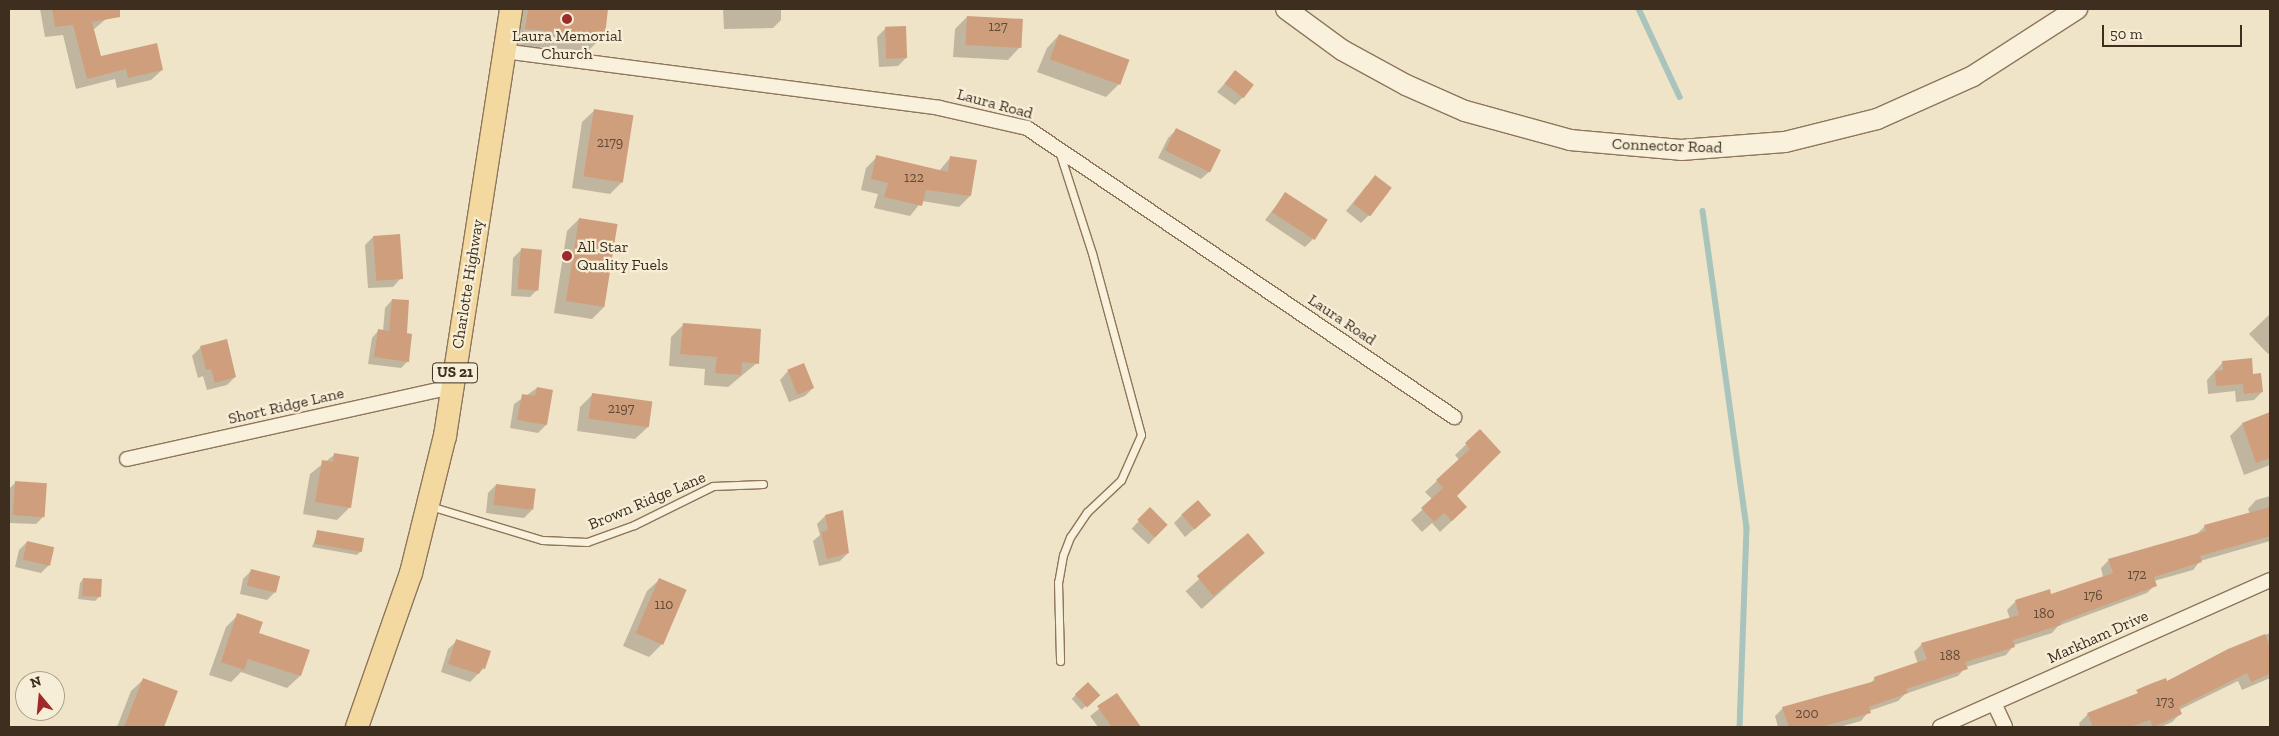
<!DOCTYPE html>
<style>
body{margin:0}
#map{position:relative;width:2279px;height:736px;overflow:hidden;background:#f0e4c8;font-family:"Zilla Slab",serif}
div>[style]{position:absolute}
.shadow>*{inset:0;background:#0003;transform-origin:0 0}
.stream>*{height:5.5px;margin:-2.75px;padding:0 2.75px;transform-origin:2.75px;border-radius:2.75px;background:#a9c4bc}
.building>*{inset:0;background:#cf9f7d;transform-origin:0 0}
.roads{filter:drop-shadow(1px 0 #8d765c) drop-shadow(-1px 0 #8d765c) drop-shadow(0 1px #8d765c) drop-shadow(0 -1px #8d765c)}
.lane>*{height:7px;margin:-3.5px;padding:0 3.5px;transform-origin:3.5px;border-radius:3.5px;background:#faf1dc}
.street>*{height:14px;margin:-7px;padding:0 7px;transform-origin:7px;border-radius:7px;background:#faf1dc}
.secondary>*{height:20px;margin:-10px;padding:0 10px;transform-origin:10px;border-radius:10px;background:#faf1dc}
.primary>*{height:22px;margin:-11px;padding:0 11px;transform-origin:11px;border-radius:11px;background:#f3d9a0}
.dots>*{width:14px;height:14px;translate:-50% -50%;box-sizing:border-box;border:2px solid #f7eed8;border-radius:50%}
span{translate:-50% -50%;white-space:nowrap;text-align:center;line-height:1.15;-webkit-text-stroke:4.5px #f7eed8;paint-order:stroke}
.number-label{font-size:14px;color:#624a37}
.number-label span{-webkit-text-stroke-width:0}
.shield-label span{padding:1px 4px;background:#f7eed8;border:1px solid;border-radius:4px;-webkit-text-stroke-width:0}
.shield-label{font-size:15px;color:#3d2e20;font-weight:700}
.poi-label{font-size:16px;color:#3d2e20}
.left{translate:0 -50%;text-align:left}
.street-label{font-size:16px;color:#3d2e20}
.frame{position:absolute;inset:0;border:10px solid #3d2e20;pointer-events:none}
.north{position:absolute;left:15px;top:671px;width:50px;height:50px;box-sizing:border-box;background:#f7eed8;border:1px solid #ada18e;border-radius:50%;rotate:343deg;font-size:14px;font-weight:700;line-height:20px;text-align:center;color:#3d2e20}
.north::after{content:'';display:block;margin:auto;width:18px;height:22px;background:#9e2a2b;clip-path:polygon(50% 0,100% 100%,50% 72%,0 100%)}
.scale{position:absolute;left:2102px;top:25px;width:140px;height:22px;box-sizing:border-box;border:2px solid #3d2e20;border-top:0;padding-left:6px;font-size:15px;line-height:18px;white-space:nowrap;color:#3d2e20;-webkit-text-stroke:4px #f7eed8;paint-order:stroke}
</style>
<div id="map">
<div class="shadow">
<i style="clip-path:polygon(40px 9px,104px 9px,106px 19px,93px 30px,100px 57px,162px 70px,151px 80px,117px 88px,115px 79px,76px 89px,63px 35px,45px 37px)"></i>
<i style="clip-path:polygon(516px 9px,607px 9px,604px 35px,588px 51px,510px 45px)"></i>
<i style="clip-path:polygon(723px 9px,781px 9px,781px 20px,773px 28px,724px 29px)"></i>
<i style="clip-path:polygon(967px 17px,1020px 47px,1008px 60px,953px 57px,955px 29px)"></i>
<i style="clip-path:polygon(885px 29px,906px 58px,898px 66px,879px 67px,877px 37px)"></i>
<i style="clip-path:polygon(1059px 35px,1127px 61px,1118px 85px,1106px 97px,1037px 72px,1047px 48px)"></i>
<i style="clip-path:polygon(1235px 72px,1243px 97px,1235px 105px,1217px 92px)"></i>
<i style="clip-path:polygon(595px 110px,622px 182px,610px 194px,572px 188px,582px 122px)"></i>
<i style="clip-path:polygon(1176px 130px,1210px 171px,1201px 179px,1158px 158px,1168px 138px)"></i>
<i style="clip-path:polygon(877px 157px,939px 171px,950px 158px,970px 196px,959px 207px,922px 201px,910px 216px,874px 208px,878px 194px,861px 190px,866px 168px)"></i>
<i style="clip-path:polygon(1367px 185px,1369px 215px,1361px 223px,1346px 211px)"></i>
<i style="clip-path:polygon(1286px 193px,1313px 239px,1305px 247px,1265px 220px)"></i>
<i style="clip-path:polygon(579px 219px,604px 307px,592px 319px,554px 313px,567px 231px)"></i>
<i style="clip-path:polygon(374px 236px,401px 278px,393px 287px,368px 288px,365px 245px)"></i>
<i style="clip-path:polygon(522px 249px,538px 289px,530px 297px,511px 296px,513px 258px)"></i>
<i style="clip-path:polygon(392px 300px,405px 334px,408px 361px,401px 368px,368px 364px,372px 338px,379px 330px,383px 331px,385px 308px)"></i>
<i style="clip-path:polygon(2270px 314px,2270px 352px,2268px 354px,2249px 334px)"></i>
<i style="clip-path:polygon(683px 325px,757px 363px,728px 387px,704px 385px,705px 369px,669px 366px,671px 337px)"></i>
<i style="clip-path:polygon(226px 341px,235px 377px,227px 385px,207px 390px,203px 376px,198px 378px,192px 356px,200px 348px)"></i>
<i style="clip-path:polygon(2223px 362px,2252px 376px,2262px 392px,2254px 400px,2236px 402px,2235px 391px,2208px 394px,2207px 380px)"></i>
<i style="clip-path:polygon(788px 371px,813px 388px,805px 396px,789px 402px,780px 380px)"></i>
<i style="clip-path:polygon(537px 388px,546px 425px,538px 433px,510px 428px,514px 404px)"></i>
<i style="clip-path:polygon(593px 394px,648px 427px,635px 439px,577px 431px,580px 407px)"></i>
<i style="clip-path:polygon(2270px 414px,2270px 465px,2244px 475px,2230px 436px,2242px 424px)"></i>
<i style="clip-path:polygon(1480px 431px,1455px 496px,1455px 518px,1440px 532px,1432px 523px,1422px 532px,1411px 520px,1433px 500px,1425px 492px,1459px 460px,1455px 455px)"></i>
<i style="clip-path:polygon(334px 455px,350px 507px,337px 520px,303px 514px,310px 474px)"></i>
<i style="clip-path:polygon(16px 482px,44px 516px,36px 524px,9px 523px,9px 489px)"></i>
<i style="clip-path:polygon(496px 485px,532px 510px,524px 518px,486px 513px,488px 493px)"></i>
<i style="clip-path:polygon(2270px 496px,2270px 541px,2200px 561px,2193px 570px,2154px 581px,2155px 585px,2147px 593px,2058px 626px,2052px 633px,2014px 645px,2006px 655px,1966px 667px,1958px 676px,1905px 694px,1898px 701px,1869px 711px,1861px 721px,1839px 727px,1778px 727px,1775px 716px,1783px 708px,1870px 684px,1875px 678px,1918px 664px,1914px 652px,1922px 644px,2010px 619px,2007px 610px,2015px 602px,2049px 591px,2050px 596px,2103px 577px,2101px 568px,2109px 560px,2197px 534px,2205px 526px,2250px 514px,2248px 509px,2256px 500px)"></i>
<i style="left:1150px;top:509px;width:23px;height:27px;rotate:43deg"></i>
<i style="clip-path:polygon(842px 512px,848px 553px,840px 561px,819px 566px,813px 541px,820px 535px,817px 524px,825px 516px)"></i>
<i style="clip-path:polygon(1182px 515px,1201px 523px,1185px 537px,1174px 523px)"></i>
<i style="clip-path:polygon(318px 532px,361px 551px,357px 555px,312px 547px)"></i>
<i style="left:1248px;top:535px;width:24px;height:84px;rotate:48deg"></i>
<i style="clip-path:polygon(27px 542px,49px 565px,41px 573px,15px 567px,19px 550px)"></i>
<i style="clip-path:polygon(251px 571px,275px 592px,267px 600px,240px 594px,243px 579px)"></i>
<i style="clip-path:polygon(83px 579px,99px 597px,95px 601px,78px 599px,80px 583px)"></i>
<i style="clip-path:polygon(660px 579px,661px 645px,649px 657px,623px 646px,647px 591px)"></i>
<i style="clip-path:polygon(238px 615px,257px 634px,308px 651px,300px 676px,287px 688px,241px 672px,231px 682px,209px 675px,226px 627px)"></i>
<i style="clip-path:polygon(2270px 633px,2270px 678px,2242px 690px,2238px 681px,2179px 710px,2181px 713px,2172px 722px,2161px 727px,2080px 727px,2079px 723px,2088px 714px,2132px 697px,2150px 686px,2167px 683px,2228px 650px)"></i>
<i style="clip-path:polygon(457px 641px,484px 668px,470px 682px,441px 672px,448px 649px)"></i>
<i style="clip-path:polygon(144px 679px,176px 691px,163px 727px,117px 727px,131px 691px)"></i>
<i style="left:1088px;top:684px;width:15px;height:22px;rotate:48deg"></i>
<i style="clip-path:polygon(1117px 695px,1140px 727px,1098px 727px,1090px 716px)"></i>
</div>
<div class="stream">
<i style="left:1639px;top:9px;width:97px;rotate:65deg"></i>
<i style="left:1703px;top:211px;width:320px;rotate:82.1deg"></i>
<i style="left:1747px;top:528px;width:199px;rotate:92deg"></i>
</div>
<div class="building">
<i style="clip-path:polygon(52px 9px,120px 9px,120px 17px,92px 22px,101px 56px,157px 43px,163px 70px,128px 78px,126px 69px,87px 79px,73px 25px,55px 27px)"></i>
<i style="clip-path:polygon(528px 9px,608px 9px,605px 36px,525px 29px)"></i>
<i style="left:967px;top:16px;width:56px;height:29px;rotate:3deg"></i>
<i style="left:906px;top:26px;width:32px;height:21px;rotate:88deg"></i>
<i style="left:1059px;top:34px;width:75px;height:27px;rotate:20deg"></i>
<i style="left:1235px;top:70px;width:24px;height:17px;rotate:38deg"></i>
<i style="left:594px;top:109px;width:40px;height:68px;rotate:9deg"></i>
<i style="left:1176px;top:128px;width:50px;height:25px;rotate:26deg"></i>
<i style="clip-path:polygon(876px 155px,948px 172px,950px 156px,977px 160px,971px 196px,926px 190px,922px 206px,884px 197px,888px 183px,871px 179px)"></i>
<i style="left:1375px;top:175px;width:21px;height:36px;rotate:37deg"></i>
<i style="left:1285px;top:192px;width:51px;height:24px;rotate:33deg"></i>
<i style="left:579px;top:218px;width:39px;height:84px;rotate:9deg"></i>
<i style="left:400px;top:234px;width:45px;height:27px;rotate:86deg"></i>
<i style="left:521px;top:248px;width:21px;height:41px;rotate:5deg"></i>
<i style="clip-path:polygon(392px 299px,409px 300px,407px 333px,412px 334px,409px 362px,374px 357px,378px 329px,389px 331px)"></i>
<i style="clip-path:polygon(683px 323px,761px 329px,759px 364px,742px 362px,741px 375px,715px 373px,717px 357px,680px 354px)"></i>
<i style="clip-path:polygon(227px 339px,236px 377px,215px 383px,211px 369px,206px 370px,200px 346px)"></i>
<i style="clip-path:polygon(2252px 358px,2253px 374px,2261px 373px,2263px 392px,2244px 394px,2243px 384px,2216px 386px,2215px 371px,2223px 370px,2222px 361px)"></i>
<i style="left:804px;top:363px;width:27px;height:18px;rotate:68deg"></i>
<i style="clip-path:polygon(537px 387px,553px 390px,547px 425px,517px 420px,522px 394px,535px 396px)"></i>
<i style="left:592px;top:393px;width:61px;height:26px;rotate:8deg"></i>
<i style="clip-path:polygon(2270px 412px,2270px 458px,2256px 463px,2242px 423px)"></i>
<i style="clip-path:polygon(1480px 429px,1501px 452px,1457px 496px,1467px 507px,1452px 521px,1444px 513px,1434px 522px,1421px 508px,1443px 488px,1436px 480px,1470px 449px,1465px 443px)"></i>
<i style="clip-path:polygon(334px 453px,359px 457px,351px 508px,315px 502px,322px 460px,333px 462px)"></i>
<i style="left:15px;top:481px;width:32px;height:34px;rotate:4deg"></i>
<i style="left:496px;top:484px;width:40px;height:21px;rotate:7deg"></i>
<i style="left:1198px;top:500px;width:20px;height:22px;rotate:49deg"></i>
<i style="left:1150px;top:507px;width:25px;height:18px;rotate:45deg"></i>
<i style="clip-path:polygon(2270px 507px,2270px 536px,2200px 556px,2202px 562px,2154px 577px,2157px 586px,2060px 622px,2061px 625px,2013px 640px,2015px 647px,1965px 662px,1968px 669px,1906px 689px,1908px 693px,1869px 707px,1871px 713px,1821px 727px,1789px 727px,1782px 707px,1875px 681px,1874px 677px,1927px 659px,1921px 643px,2019px 615px,2015px 600px,2050px 589px,2051px 594px,2113px 573px,2108px 559px,2206px 531px,2204px 525px)"></i>
<i style="clip-path:polygon(843px 510px,849px 553px,827px 559px,821px 532px,828px 530px,825px 515px)"></i>
<i style="left:317px;top:530px;width:48px;height:14px;rotate:10deg"></i>
<i style="left:1248px;top:533px;width:26px;height:67px;rotate:50deg"></i>
<i style="left:27px;top:541px;width:28px;height:19px;rotate:13deg"></i>
<i style="left:251px;top:569px;width:30px;height:17px;rotate:14deg"></i>
<i style="left:83px;top:578px;width:19px;height:18px;rotate:3deg"></i>
<i style="left:659px;top:578px;width:30px;height:60px;rotate:23deg"></i>
<i style="clip-path:polygon(237px 613px,263px 622px,259px 633px,310px 650px,301px 676px,248px 659px,244px 670px,221px 662px)"></i>
<i style="clip-path:polygon(2265px 634px,2270px 647px,2270px 674px,2251px 682px,2247px 673px,2179px 707px,2182px 714px,2153px 727px,2150px 720px,2130px 727px,2093px 727px,2087px 713px,2138px 693px,2136px 690px,2150px 684px,2166px 678px,2167px 681px,2228px 649px)"></i>
<i style="clip-path:polygon(456px 639px,491px 651px,485px 669px,482px 668px,479px 674px,448px 664px)"></i>
<i style="clip-path:polygon(143px 678px,178px 691px,164px 727px,124px 727px)"></i>
<i style="left:1088px;top:682px;width:18px;height:18px;rotate:47deg"></i>
<i style="clip-path:polygon(1117px 693px,1141px 727px,1112px 727px,1097px 706px)"></i>
</div>
<div class="roads">
<div class="lane">
<i style="left:1059px;top:151px;width:107px;rotate:72.1deg"></i>
<i style="left:1092px;top:253px;width:188px;rotate:74.9deg"></i>
<i style="left:1141px;top:435px;width:49px;rotate:114deg"></i>
<i style="left:1121px;top:480px;width:47px;rotate:136.7deg"></i>
<i style="left:1087px;top:512px;width:30px;rotate:124deg"></i>
<i style="left:1070px;top:537px;width:19px;rotate:111deg"></i>
<i style="left:1063px;top:555px;width:27px;rotate:100deg"></i>
<i style="left:1058px;top:582px;width:79px;rotate:88.5deg"></i>
<i style="left:430px;top:506px;width:117px;rotate:16.9deg"></i>
<i style="left:542px;top:540px;width:45px;rotate:2.5deg"></i>
<i style="left:587px;top:542px;width:50px;rotate:-19.9deg"></i>
<i style="left:634px;top:525px;width:88px;rotate:-26.3deg"></i>
<i style="left:713px;top:486px;width:50px;rotate:-2.3deg"></i>
</div>
<div class="street">
<i style="left:503px;top:51px;width:440px;rotate:7.4deg"></i>
<i style="left:939px;top:108px;width:90px;rotate:12.8deg"></i>
<i style="left:1027px;top:128px;width:516px;rotate:34.09deg"></i>
<i style="left:127px;top:459px;width:334px;rotate:-12.5deg"></i>
<i style="left:1994px;top:703px;width:26px;rotate:65deg"></i>
<i style="left:1940px;top:727px;width:361px;rotate:-24deg"></i>
</div>
<div class="secondary">
<i style="left:1286px;top:9px;width:69px;rotate:36.2deg"></i>
<i style="left:1342px;top:50px;width:73px;rotate:28.7deg"></i>
<i style="left:1406px;top:85px;width:64px;rotate:23.8deg"></i>
<i style="left:1465px;top:111px;width:109px;rotate:15.4deg"></i>
<i style="left:1570px;top:140px;width:111px;rotate:5.1deg"></i>
<i style="left:1681px;top:150px;width:104px;rotate:-4.4deg"></i>
<i style="left:1785px;top:142px;width:95px;rotate:-14deg"></i>
<i style="left:1877px;top:119px;width:105px;rotate:-24.1deg"></i>
<i style="left:1973px;top:76px;width:124px;rotate:-32.8deg"></i>
</div>
<div class="primary">
<i style="left:357px;top:727px;width:163px;rotate:-70.7deg"></i>
<i style="left:411px;top:573px;width:141px;rotate:-76.1deg"></i>
<i style="left:445px;top:436px;width:432px;rotate:-81.2deg"></i>
</div>
</div>
<div class="dots">
<i style="left:567px;top:19px;background:#9e2a2b"></i>
<i style="left:567px;top:256px;background:#9e2a2b"></i>
</div>
<div class="number-label">
<span style="left:998px;top:27px">127</span>
<span style="left:610px;top:143px">2179</span>
<span style="left:914px;top:178px">122</span>
<span style="left:621px;top:409px">2197</span>
<span style="left:2137px;top:575px">172</span>
<span style="left:2093px;top:596px">176</span>
<span style="left:664px;top:605px">110</span>
<span style="left:2044px;top:614px">180</span>
<span style="left:1950px;top:656px">188</span>
<span style="left:2165px;top:702px">173</span>
<span style="left:1807px;top:714px">200</span>
</div>
<div class="shield-label">
<span style="left:455px;top:373px">US 21</span>
</div>
<div class="poi-label">
<span style="left:567px;top:45px">Laura Memorial<br>Church</span>
<span class="left" style="left:577px;top:256px">All Star<br>Quality Fuels</span>
</div>
<div class="street-label">
<span style="left:995px;top:104px;rotate:15deg">Laura Road</span>
<span style="left:1667px;top:146px;rotate:2deg">Connector Road</span>
<span style="left:468px;top:284px;rotate:-81deg">Charlotte Highway</span>
<span style="left:1342px;top:320px;rotate:34deg">Laura Road</span>
<span style="left:286px;top:406px;rotate:-13deg">Short Ridge Lane</span>
<span style="left:647px;top:501px;rotate:-23deg">Brown Ridge Lane</span>
<span style="left:2098px;top:637px;rotate:-24deg">Markham Drive</span>
</div>
<div class="frame"></div>
<div class="north">N</div>
<div class="scale">50 m</div>
</div>
